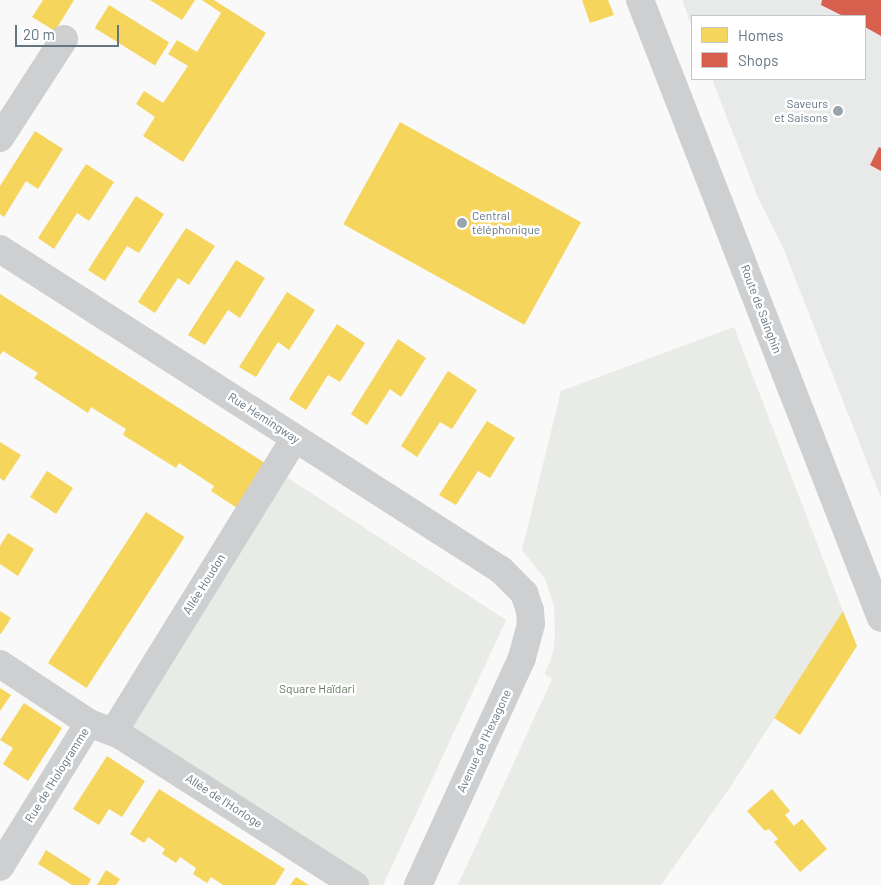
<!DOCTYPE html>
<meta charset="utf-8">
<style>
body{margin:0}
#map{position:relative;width:881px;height:885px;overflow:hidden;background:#f9f9f9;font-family:Barlow,sans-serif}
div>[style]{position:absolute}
.built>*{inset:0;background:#e8e9e9}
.green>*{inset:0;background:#e8ebe6}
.homes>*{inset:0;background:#f6d55c;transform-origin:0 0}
.shops>*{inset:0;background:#d6604d}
.minor>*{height:28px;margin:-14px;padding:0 14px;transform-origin:14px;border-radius:14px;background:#cecfd0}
.dots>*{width:14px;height:14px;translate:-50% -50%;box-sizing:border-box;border:2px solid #fff;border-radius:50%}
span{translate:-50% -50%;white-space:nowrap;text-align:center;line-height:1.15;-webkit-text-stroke:5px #fff;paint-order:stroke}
.poi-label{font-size:12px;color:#657683}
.right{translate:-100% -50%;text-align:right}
.left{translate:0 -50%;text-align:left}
.street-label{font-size:12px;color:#657683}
.park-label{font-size:12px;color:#687a64}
.legend{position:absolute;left:691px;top:15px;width:175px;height:65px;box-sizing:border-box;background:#fff;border:1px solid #c1c8cd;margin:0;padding:6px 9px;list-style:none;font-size:15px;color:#657683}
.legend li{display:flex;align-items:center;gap:10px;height:25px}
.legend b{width:25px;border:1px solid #c1c8cd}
.scale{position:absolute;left:15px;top:25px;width:104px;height:22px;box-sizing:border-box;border:2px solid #657683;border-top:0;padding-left:6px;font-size:15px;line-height:18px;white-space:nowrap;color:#657683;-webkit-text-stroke:4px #fff;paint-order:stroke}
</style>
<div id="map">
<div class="built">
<i style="clip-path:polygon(682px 0,881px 0,881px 498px,784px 250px,757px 195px,712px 79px,865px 79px,865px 16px,692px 16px,692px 27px)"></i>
</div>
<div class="green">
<i style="clip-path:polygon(734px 327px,843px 611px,729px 789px,661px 885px,458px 885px,552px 679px,545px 674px,553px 653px,555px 636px,554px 606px,545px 579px,522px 550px,561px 391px)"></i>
<i style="clip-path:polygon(285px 476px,506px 620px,383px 885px,355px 885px,120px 735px)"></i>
</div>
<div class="homes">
<i style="clip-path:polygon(43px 0,74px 0,55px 31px,32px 17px)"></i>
<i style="clip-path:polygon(150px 0,195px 0,182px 20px)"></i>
<i style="clip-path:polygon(202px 0,214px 0,266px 33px,183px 162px,143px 136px,155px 117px,136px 104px,144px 91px,163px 103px,188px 66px,168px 54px,177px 40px,197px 52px,221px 13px)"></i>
<i style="clip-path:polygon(582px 0,608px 0,614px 15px,590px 23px)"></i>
<i style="left:109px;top:5px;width:71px;height:27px;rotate:32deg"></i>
<i style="left:400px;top:122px;width:207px;height:117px;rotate:29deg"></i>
<i style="clip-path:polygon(35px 131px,63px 149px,38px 189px,26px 181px,4px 217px,0 214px,0 186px)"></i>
<i style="clip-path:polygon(86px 164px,114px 182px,89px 221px,77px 213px,54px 249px,38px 238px)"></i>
<i style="clip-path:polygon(136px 196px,164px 214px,139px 253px,127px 246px,105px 281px,88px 270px)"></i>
<i style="clip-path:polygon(186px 228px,215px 246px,189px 285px,178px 278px,155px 313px,138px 302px)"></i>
<i style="clip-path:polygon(236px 260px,265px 278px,240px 318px,228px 310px,205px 345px,188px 335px)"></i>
<i style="clip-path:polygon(287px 292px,315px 310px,289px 350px,278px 342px,256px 377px,239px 367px)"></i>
<i style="clip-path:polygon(0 294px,265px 463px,237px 508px,211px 491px,214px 486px,179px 463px,176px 468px,123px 435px,126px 429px,91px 407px,88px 413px,34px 378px,38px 373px,3px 351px,0 355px)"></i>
<i style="clip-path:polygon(337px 324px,365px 343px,340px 382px,328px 375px,306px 410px,289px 399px)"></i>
<i style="clip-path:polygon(398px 339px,426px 358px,401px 397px,390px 389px,367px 425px,351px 414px)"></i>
<i style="clip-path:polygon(448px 371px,477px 390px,452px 429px,440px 422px,417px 457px,401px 446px)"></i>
<i style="clip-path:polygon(487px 421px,515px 438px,490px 478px,478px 471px,456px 505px,439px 495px)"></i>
<i style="clip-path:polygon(0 442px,21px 455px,4px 481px,0 478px)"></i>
<i style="left:47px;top:471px;width:31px;height:31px;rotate:33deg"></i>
<i style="left:146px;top:512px;width:46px;height:180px;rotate:33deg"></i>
<i style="clip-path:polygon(8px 533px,34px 549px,18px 576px,0 564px,0 546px)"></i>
<i style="clip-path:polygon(0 611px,11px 618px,1px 634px,0 633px)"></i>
<i style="clip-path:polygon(843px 611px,857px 646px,800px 735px,774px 718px)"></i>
<i style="clip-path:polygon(0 688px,11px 695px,0 711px)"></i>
<i style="clip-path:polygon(24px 703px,62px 728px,28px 781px,3px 764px,13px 748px,0 740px)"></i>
<i style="clip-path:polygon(107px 756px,145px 781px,122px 817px,109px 809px,99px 825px,73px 809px)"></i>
<i style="clip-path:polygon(159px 789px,285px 869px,275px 885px,223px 885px,211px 877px,207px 883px,193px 874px,196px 868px,180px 857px,176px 863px,162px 854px,165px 849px,148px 837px,144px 843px,130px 834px)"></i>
<i style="clip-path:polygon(772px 789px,790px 811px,785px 815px,794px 826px,802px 819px,827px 849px,800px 872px,774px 842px,778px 839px,769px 829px,765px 831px,747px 811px)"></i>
<i style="clip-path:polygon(46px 850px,91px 879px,88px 885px,72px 885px,38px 864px)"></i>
<i style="clip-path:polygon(106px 870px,120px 879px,116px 885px,97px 885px)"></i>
<i style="clip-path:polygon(296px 877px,309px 885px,290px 885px)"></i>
</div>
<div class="shops">
<i style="clip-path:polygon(822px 0,881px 0,881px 36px,865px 27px,865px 16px,843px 16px,821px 5px)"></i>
<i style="clip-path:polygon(879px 147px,881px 148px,881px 171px,870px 165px)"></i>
</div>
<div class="minor">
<i style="left:640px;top:0;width:663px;rotate:68.7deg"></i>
<i style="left:0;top:138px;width:118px;rotate:-57.1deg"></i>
<i style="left:0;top:249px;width:595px;rotate:32.65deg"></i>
<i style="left:501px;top:570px;width:33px;rotate:45deg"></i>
<i style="left:524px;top:593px;width:18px;rotate:71deg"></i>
<i style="left:530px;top:610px;width:14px;rotate:86deg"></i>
<i style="left:531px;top:624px;width:35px;rotate:105deg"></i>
<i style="left:522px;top:658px;width:250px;rotate:114.6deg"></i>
<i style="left:0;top:664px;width:107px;rotate:33.5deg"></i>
<i style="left:89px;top:723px;width:33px;rotate:21deg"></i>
<i style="left:120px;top:735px;width:279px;rotate:32.6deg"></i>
<i style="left:114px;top:731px;width:344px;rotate:-58.3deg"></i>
<i style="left:0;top:867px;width:169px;rotate:-58.3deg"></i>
</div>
<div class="dots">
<i style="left:838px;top:111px;background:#99a4ac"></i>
<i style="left:462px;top:223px;background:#99a4ac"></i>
</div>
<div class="poi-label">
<span class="right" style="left:828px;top:111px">Saveurs<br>et Saisons</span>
<span class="left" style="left:472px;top:223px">Central<br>téléphonique</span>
</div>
<div class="street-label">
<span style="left:761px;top:309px;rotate:69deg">Route de Sainghin</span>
<span style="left:264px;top:418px;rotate:33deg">Rue Hemingway</span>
<span style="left:204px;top:584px;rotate:-58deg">Allée Houdon</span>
<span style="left:484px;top:741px;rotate:-65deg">Avenue de l'Hexagone</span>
<span style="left:57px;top:775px;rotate:-58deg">Rue de l'Hologramme</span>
<span style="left:224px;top:801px;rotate:33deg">Allée de l'Horloge</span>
</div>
<div class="park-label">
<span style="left:317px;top:689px">Square Haïdari</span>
</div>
<ul class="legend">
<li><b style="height:14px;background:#f6d55c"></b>Homes</li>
<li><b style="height:14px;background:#d6604d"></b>Shops</li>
</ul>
<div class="scale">20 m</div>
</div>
